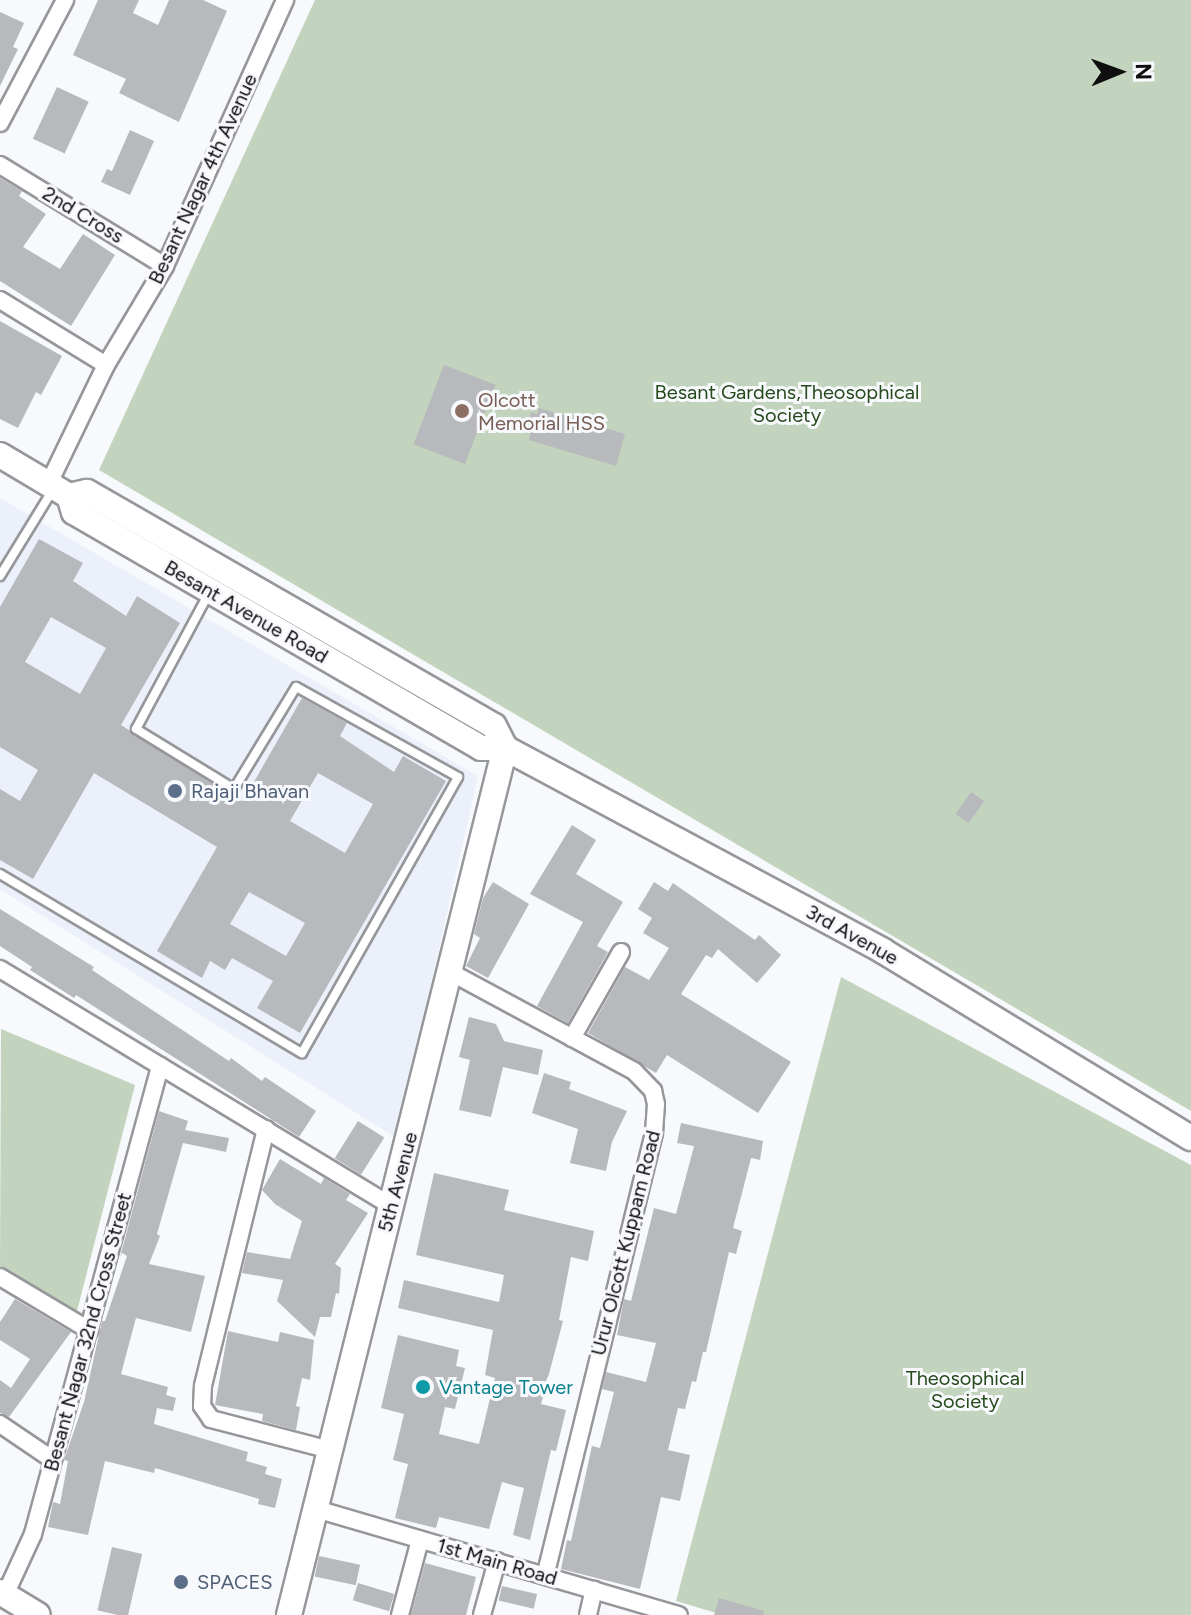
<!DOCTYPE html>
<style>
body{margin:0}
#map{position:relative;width:1191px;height:1615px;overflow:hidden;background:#f8f9fc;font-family:Figtree,sans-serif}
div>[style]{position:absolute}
.built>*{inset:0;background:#ebf0fa}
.green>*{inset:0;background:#c2d4bd}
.building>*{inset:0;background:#b7b9bc;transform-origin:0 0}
.roads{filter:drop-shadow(2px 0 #96979a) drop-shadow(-2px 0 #96979a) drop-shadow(0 2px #96979a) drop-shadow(0 -2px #96979a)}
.lane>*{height:8px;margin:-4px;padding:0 4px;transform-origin:4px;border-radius:4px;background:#fff}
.street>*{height:16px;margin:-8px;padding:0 8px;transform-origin:8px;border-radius:8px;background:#fff}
.secondary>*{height:24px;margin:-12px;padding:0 12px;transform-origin:12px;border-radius:12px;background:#fff}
.dots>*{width:22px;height:22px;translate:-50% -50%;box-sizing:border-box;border:4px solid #f8f9fc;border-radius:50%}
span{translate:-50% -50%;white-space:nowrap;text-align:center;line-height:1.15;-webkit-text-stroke:6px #f8f9fc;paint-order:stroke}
.street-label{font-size:20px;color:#0e0e0f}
.park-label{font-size:20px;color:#264a1c}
.education-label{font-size:20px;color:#785e54}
.left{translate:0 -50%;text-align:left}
.service-label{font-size:20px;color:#4e5e75}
.culture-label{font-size:20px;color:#0d838f}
.north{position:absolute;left:1079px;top:32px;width:80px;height:80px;-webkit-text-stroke:6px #f8f9fc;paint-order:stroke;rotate:89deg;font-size:22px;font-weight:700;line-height:32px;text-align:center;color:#0e0e0f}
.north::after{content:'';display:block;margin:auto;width:28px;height:36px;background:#0e0e0f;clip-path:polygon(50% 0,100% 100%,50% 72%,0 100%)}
</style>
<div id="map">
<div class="built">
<i style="clip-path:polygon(0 498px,478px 776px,396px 1138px,0 889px)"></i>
</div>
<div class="green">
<i style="clip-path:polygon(315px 0,1191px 0,1191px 1111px,99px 470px)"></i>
<i style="clip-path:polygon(841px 977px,1191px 1165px,1191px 1615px,723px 1615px,676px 1601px)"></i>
<i style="clip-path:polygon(1px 1029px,135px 1085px,77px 1311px,0 1266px)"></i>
</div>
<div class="building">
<i style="clip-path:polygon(98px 0,139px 0,133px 13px,158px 25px,169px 0,203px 0,227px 11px,179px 122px,119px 93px,126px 79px,73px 55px)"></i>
<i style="clip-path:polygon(0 12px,24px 23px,13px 47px,18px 49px,0 86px)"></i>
<i style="left:57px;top:87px;width:35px;height:57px;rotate:25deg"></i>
<i style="clip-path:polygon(130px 130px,154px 141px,130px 195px,101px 182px,107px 169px,112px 171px)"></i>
<i style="clip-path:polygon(0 178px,22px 191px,19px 196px,46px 214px,23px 247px,60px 269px,83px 234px,115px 255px,71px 326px,0 281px)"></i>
<i style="clip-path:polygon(0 321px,62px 356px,41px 395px,36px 392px,18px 428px,0 419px)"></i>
<i style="left:444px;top:365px;width:55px;height:85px;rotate:21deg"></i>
<i style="clip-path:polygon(539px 408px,625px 434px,616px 466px,529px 440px,531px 431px,526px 429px,531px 412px,537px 414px)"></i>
<i style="clip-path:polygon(evenodd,39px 539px,83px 563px,73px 581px,126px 616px,137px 596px,180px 623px,121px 725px,230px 795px,243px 801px,302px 698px,347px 723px,340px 736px,394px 772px,403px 756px,446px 781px,300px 1033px,257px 1008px,273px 981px,232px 958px,225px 970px,210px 961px,202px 978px,157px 951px,217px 847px,94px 773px,33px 879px,0 860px,0 789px,20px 801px,38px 770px,0 747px,0 607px,39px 539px,51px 617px,106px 648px,80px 694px,25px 662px,51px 617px,39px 539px,318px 773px,373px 804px,345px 853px,290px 821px,318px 773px,39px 539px,249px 892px,305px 923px,286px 956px,230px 924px,249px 892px)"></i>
<i style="left:971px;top:792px;width:16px;height:27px;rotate:35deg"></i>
<i style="clip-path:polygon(572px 825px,596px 840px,576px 874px,623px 902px,597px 946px,608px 952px,568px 1023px,537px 1006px,583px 922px,530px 894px)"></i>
<i style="clip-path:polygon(493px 882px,529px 904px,488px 978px,466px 966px,480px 938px,474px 934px,483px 898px)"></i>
<i style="clip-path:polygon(654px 882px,668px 891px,673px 883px,755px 940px,759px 935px,781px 955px,757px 983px,718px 949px,712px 958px,706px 955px,681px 994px,791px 1062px,758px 1113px,667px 1055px,656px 1073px,588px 1033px,625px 967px,649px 980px,669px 948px,643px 933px,652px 918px,638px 909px)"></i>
<i style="clip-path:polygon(0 909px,94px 967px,92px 970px,229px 1061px,231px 1058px,262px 1081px,265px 1077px,316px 1111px,299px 1137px,76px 995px,74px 998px,30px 970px,32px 967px,0 946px)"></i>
<i style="clip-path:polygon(469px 1017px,496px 1024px,504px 1041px,543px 1050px,538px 1075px,503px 1067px,491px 1117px,459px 1110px,470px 1060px,459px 1057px)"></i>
<i style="clip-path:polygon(544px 1073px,571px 1082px,569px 1089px,627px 1111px,612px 1142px,606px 1171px,570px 1163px,578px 1129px,532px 1113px)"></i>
<i style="clip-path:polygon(159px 1111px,188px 1121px,185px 1130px,229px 1138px,226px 1152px,183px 1143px,157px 1234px,160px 1236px,149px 1264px,205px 1276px,191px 1332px,136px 1318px,121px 1374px,168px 1387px,166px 1395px,176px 1398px,173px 1411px,157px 1408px,154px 1424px,248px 1452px,246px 1461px,267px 1467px,265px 1474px,282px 1479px,275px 1508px,258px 1504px,259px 1499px,155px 1468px,154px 1473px,105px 1461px,88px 1535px,48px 1527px,53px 1502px,60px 1504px,68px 1461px,64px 1460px,84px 1402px,102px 1321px,105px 1321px,127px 1256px,122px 1253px,120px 1257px)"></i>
<i style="left:358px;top:1121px;width:31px;height:44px;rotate:32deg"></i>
<i style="clip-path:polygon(681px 1123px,763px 1141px,760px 1160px,751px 1158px,733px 1228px,742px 1231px,736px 1254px,729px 1252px,706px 1352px,703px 1352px,696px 1382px,692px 1381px,685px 1409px,678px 1408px,668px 1450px,690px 1455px,680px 1501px,661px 1497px,640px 1589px,561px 1569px,567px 1540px,571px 1541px,592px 1446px,600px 1448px,614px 1392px,602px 1389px,606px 1372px,646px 1382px,656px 1343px,617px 1335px,624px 1299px,631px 1301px,654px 1208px,676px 1214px,694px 1146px,677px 1143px)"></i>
<i style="clip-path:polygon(280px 1159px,321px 1184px,324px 1178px,350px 1194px,346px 1200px,368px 1213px,335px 1264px,341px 1268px,339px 1294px,336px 1293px,331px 1317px,320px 1317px,315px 1337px,277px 1301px,283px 1280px,242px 1273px,247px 1252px,290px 1259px,302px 1221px,275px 1204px,262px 1190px)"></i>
<i style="clip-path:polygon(434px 1173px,509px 1190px,504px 1210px,594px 1231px,588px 1261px,571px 1257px,559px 1320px,563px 1321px,541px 1404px,566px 1410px,556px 1451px,551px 1450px,530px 1540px,513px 1535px,524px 1488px,502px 1482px,489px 1529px,439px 1517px,436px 1528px,395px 1518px,408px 1464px,393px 1460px,404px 1414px,381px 1408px,398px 1335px,459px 1350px,456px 1366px,465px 1368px,455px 1409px,445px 1407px,439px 1434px,479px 1444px,495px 1378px,485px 1375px,493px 1330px,398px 1308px,404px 1280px,499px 1302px,504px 1275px,416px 1255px)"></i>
<i style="clip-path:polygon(15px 1299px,71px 1332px,9px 1417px,0 1413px,0 1380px,11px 1388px,30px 1359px,0 1340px,0 1322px)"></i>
<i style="clip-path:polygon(228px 1331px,278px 1342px,280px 1332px,314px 1340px,310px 1380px,302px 1378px,296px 1406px,300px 1407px,296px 1430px,262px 1421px,263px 1414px,215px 1405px)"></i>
<i style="left:112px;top:1547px;width:31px;height:65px;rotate:13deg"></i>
<i style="left:319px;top:1556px;width:42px;height:21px;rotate:12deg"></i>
<i style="clip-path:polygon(425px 1563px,476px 1577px,466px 1615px,411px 1615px)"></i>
<i style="left:358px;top:1583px;width:38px;height:18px;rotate:17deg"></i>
<i style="left:502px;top:1586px;width:36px;height:15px;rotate:13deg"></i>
<i style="clip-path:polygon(719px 1598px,764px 1611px,763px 1615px,714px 1615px)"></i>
</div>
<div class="roads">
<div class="lane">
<i style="left:0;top:576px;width:100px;rotate:-58.5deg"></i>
<i style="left:0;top:874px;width:351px;rotate:30.7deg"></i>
<i style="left:302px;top:1053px;width:317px;rotate:-60.5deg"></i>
<i style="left:458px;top:777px;width:185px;rotate:-150.9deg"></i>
<i style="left:296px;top:687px;width:119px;rotate:121.3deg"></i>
<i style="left:234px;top:789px;width:115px;rotate:-148.5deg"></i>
<i style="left:136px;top:729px;width:152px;rotate:-61.8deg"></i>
</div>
<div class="street">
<i style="left:0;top:123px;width:139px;rotate:-62.1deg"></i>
<i style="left:0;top:165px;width:193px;rotate:31.5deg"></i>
<i style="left:0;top:300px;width:124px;rotate:31.5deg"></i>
<i style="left:49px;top:483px;width:131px;rotate:-64.2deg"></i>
<i style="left:106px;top:365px;width:115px;rotate:-59.2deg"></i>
<i style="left:165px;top:266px;width:292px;rotate:-65.7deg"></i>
<i style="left:0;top:969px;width:458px;rotate:31.2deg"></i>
<i style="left:452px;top:973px;width:207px;rotate:28.3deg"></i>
<i style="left:634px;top:1071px;width:28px;rotate:46deg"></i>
<i style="left:653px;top:1091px;width:13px;rotate:77deg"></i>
<i style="left:656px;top:1104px;width:29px;rotate:94deg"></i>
<i style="left:654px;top:1133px;width:456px;rotate:103.8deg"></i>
<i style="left:572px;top:1038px;width:99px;rotate:-60.3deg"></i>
<i style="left:266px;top:1129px;width:265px;rotate:103.8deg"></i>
<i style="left:203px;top:1386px;width:20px;rotate:93deg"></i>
<i style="left:202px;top:1406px;width:16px;rotate:55deg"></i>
<i style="left:211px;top:1419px;width:123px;rotate:14.6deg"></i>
<i style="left:0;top:1277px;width:104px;rotate:30.8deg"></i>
<i style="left:0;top:1424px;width:64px;rotate:34.2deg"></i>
<i style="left:316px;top:1509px;width:378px;rotate:16.3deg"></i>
<i style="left:5px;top:1595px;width:67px;rotate:-65.3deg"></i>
<i style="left:33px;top:1534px;width:485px;rotate:-74.8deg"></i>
<i style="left:400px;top:1615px;width:78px;rotate:-75.1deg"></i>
<i style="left:482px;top:1615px;width:56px;rotate:-74.5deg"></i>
<i style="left:588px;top:1615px;width:26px;rotate:-77deg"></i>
</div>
<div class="secondary">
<i style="left:0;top:455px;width:80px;rotate:30.7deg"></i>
<i style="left:69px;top:496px;width:17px;rotate:73deg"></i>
<i style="left:74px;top:512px;width:470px;rotate:30.1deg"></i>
<i style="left:481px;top:748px;width:24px"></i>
<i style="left:505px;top:748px;width:429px;rotate:28.2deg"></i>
<i style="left:883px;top:951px;width:360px;rotate:31.3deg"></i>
<i style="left:69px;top:496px;width:18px;rotate:-13deg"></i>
<i style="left:87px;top:492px;width:469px;rotate:29.9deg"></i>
<i style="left:494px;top:726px;width:25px;rotate:63deg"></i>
<i style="left:0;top:1592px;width:44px;rotate:31.2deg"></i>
<i style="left:289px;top:1615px;width:894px;rotate:-76.01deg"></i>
</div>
</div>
<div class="dots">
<i style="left:462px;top:411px;background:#8d6e63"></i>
<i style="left:175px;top:791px;background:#5c6f8a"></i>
<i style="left:423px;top:1387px;background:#0f9aa8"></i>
<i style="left:181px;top:1582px;background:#5c6f8a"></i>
</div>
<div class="street-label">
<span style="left:203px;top:179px;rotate:-65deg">Besant Nagar 4th Avenue</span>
<span style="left:83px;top:215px;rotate:31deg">2nd Cross</span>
<span style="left:246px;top:612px;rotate:30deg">Besant Avenue Road</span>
<span style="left:852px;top:935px;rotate:29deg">3rd Avenue</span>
<span style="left:398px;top:1182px;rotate:-75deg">5th Avenue</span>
<span style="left:626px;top:1243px;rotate:-76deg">Urur Olcott Kuppam Road</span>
<span style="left:88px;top:1332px;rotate:-75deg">Besant Nagar 32nd Cross Street</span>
<span style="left:497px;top:1562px;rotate:16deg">1st Main Road</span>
</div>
<div class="park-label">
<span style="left:787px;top:404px">Besant Gardens,Theosophical<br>Society</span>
<span style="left:965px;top:1390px">Theosophical<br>Society</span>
</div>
<div class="education-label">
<span class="left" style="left:478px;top:412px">Olcott<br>Memorial HSS</span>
</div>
<div class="service-label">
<span class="left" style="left:191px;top:791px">Rajaji Bhavan</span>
<span class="left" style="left:197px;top:1582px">SPACES</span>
</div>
<div class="culture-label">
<span class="left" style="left:439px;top:1387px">Vantage Tower</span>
</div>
<div class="north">N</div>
</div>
